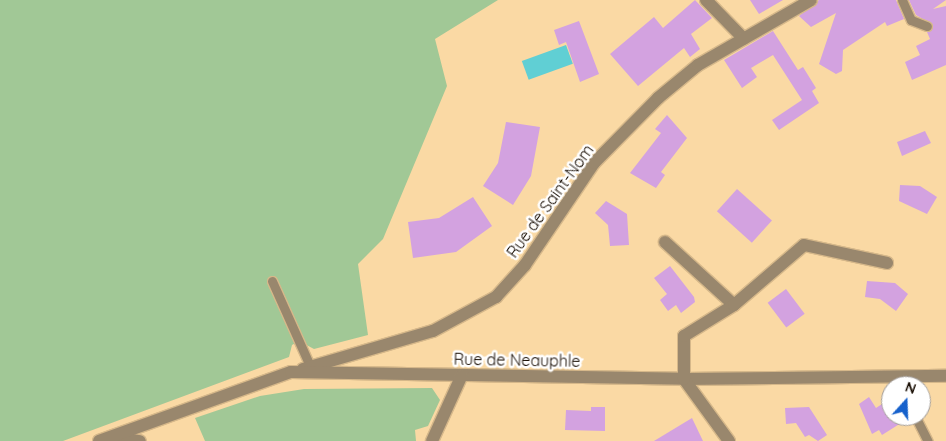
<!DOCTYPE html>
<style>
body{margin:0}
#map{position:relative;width:946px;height:441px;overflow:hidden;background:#fad9a4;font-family:Quicksand,sans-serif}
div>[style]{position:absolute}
.green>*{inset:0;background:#a1c896}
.water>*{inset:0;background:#60cfd4;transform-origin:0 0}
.building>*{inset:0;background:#d3a2e0;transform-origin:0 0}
.roads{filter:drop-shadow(1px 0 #d6b88a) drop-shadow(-1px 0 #d6b88a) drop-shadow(0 1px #d6b88a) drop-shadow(0 -1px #d6b88a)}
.lane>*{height:9px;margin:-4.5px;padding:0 4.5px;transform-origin:4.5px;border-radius:4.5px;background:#99876d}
.street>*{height:12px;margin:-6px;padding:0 6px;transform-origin:6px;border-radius:6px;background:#99876d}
span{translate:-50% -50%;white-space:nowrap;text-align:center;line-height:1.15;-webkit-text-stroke:5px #fff;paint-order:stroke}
.street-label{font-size:16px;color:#160b00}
.north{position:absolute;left:881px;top:376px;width:50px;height:50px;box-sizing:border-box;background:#fff;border:1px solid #a29d99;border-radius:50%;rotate:20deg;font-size:14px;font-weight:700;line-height:20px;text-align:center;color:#160b00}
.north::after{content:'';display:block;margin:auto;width:18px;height:22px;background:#1661cc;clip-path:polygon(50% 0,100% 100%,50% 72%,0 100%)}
</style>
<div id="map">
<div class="green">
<i style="clip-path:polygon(0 0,498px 0,435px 39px,447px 86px,383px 239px,358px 264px,368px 335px,314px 349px,299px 341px,292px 345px,289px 357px,63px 441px,0 441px)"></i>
<i style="clip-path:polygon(432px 388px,440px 400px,428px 426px,415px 430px,416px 441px,205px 441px,195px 418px,260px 396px,304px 389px)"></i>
</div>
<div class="water">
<i style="left:566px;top:45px;width:20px;height:47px;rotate:70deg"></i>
</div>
<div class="building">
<i style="clip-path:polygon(695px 0,712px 18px,691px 34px,700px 49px,690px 57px,684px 48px,638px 86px,610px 54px,654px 17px,663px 28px)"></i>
<i style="clip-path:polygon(750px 0,783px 0,759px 14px)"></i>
<i style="clip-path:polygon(819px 0,896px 0,904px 19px,887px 26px,885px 22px,843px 50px,842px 71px,836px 74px,819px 64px,836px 13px,811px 27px,799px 16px)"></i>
<i style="clip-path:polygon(909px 0,946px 0,933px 9px,946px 6px,946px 65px,912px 80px,905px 62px,920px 55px,916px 46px,930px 39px,927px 32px,933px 25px,916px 15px)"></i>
<i style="clip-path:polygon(579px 21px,599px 74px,580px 82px,566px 42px,559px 45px,554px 30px)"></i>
<i style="clip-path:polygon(773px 31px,798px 70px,803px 67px,816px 88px,812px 91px,819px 103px,779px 130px,772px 120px,802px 100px,773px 55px,751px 68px,757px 77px,742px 88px,724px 60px)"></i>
<i style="clip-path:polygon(667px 115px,687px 138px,661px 172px,665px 175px,656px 188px,630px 173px,661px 133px,655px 129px)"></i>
<i style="clip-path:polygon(506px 122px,540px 127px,531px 176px,513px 205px,483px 186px,498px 163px)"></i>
<i style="clip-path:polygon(925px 131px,931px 143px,902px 156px,897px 142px)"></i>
<i style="clip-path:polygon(900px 185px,920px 186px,937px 197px,927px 214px,899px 201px)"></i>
<i style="left:737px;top:189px;width:47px;height:30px;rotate:42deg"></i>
<i style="clip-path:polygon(473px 197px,492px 226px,456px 252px,413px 258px,408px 222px,439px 218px)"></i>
<i style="clip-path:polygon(606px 201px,627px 214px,629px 245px,610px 246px,608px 225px,595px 213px)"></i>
<i style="clip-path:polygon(670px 266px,694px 297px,695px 302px,681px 313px,676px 305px,668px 311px,660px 300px,667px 294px,654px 278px)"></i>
<i style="clip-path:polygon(867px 281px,895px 283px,908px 294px,896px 311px,880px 299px,865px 297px)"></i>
<i style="left:786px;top:289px;width:31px;height:23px;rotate:53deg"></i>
<i style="clip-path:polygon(869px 397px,876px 408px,891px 398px,891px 416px,909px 418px,882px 435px,879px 430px,872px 434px,859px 404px)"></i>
<i style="clip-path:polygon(591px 407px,605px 407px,605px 431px,565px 430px,566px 410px,591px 411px)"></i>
<i style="clip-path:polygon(809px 407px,827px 435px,818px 441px,809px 435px,805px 437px,796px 423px,786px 424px,785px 408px)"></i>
<i style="clip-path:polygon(692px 418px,703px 441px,654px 441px)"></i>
</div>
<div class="roads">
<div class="lane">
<i style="left:902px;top:0;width:22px;rotate:66deg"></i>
<i style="left:911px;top:20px;width:17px;rotate:21deg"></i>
<i style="left:272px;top:281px;width:93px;rotate:65.9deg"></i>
<i style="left:894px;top:377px;width:10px;rotate:61deg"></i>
<i style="left:915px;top:416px;width:28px;rotate:63deg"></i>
</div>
<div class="street">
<i style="left:706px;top:0;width:54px;rotate:45.7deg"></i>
<i style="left:665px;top:242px;width:93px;rotate:42.4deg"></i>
<i style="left:303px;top:369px;width:135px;rotate:-16.3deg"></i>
<i style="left:433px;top:331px;width:72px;rotate:-28.4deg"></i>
<i style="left:496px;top:297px;width:43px;rotate:-47.8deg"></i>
<i style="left:525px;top:265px;width:123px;rotate:-55.9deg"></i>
<i style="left:594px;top:163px;width:91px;rotate:-45.4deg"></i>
<i style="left:658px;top:98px;width:52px;rotate:-39.5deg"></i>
<i style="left:698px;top:65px;width:130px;rotate:-29.9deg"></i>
<i style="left:114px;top:437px;width:26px;rotate:9deg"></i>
<i style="left:99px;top:441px;width:204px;rotate:-19.8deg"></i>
<i style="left:291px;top:372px;width:393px;rotate:1deg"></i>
<i style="left:684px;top:379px;width:262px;rotate:-0.7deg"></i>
<i style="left:432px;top:441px;width:72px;rotate:-65.6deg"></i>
<i style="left:729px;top:441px;width:77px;rotate:-126deg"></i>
<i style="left:684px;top:379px;width:43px;rotate:-90deg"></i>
<i style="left:684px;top:336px;width:59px;rotate:-31.8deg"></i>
<i style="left:734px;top:305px;width:92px;rotate:-40.6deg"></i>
<i style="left:804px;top:245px;width:85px;rotate:12.2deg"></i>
</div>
</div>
<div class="street-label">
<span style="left:550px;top:201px;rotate:-54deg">Rue de Saint-Nom</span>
<span style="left:517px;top:360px;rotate:1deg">Rue de Neauphle</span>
</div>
<div class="north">N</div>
</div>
